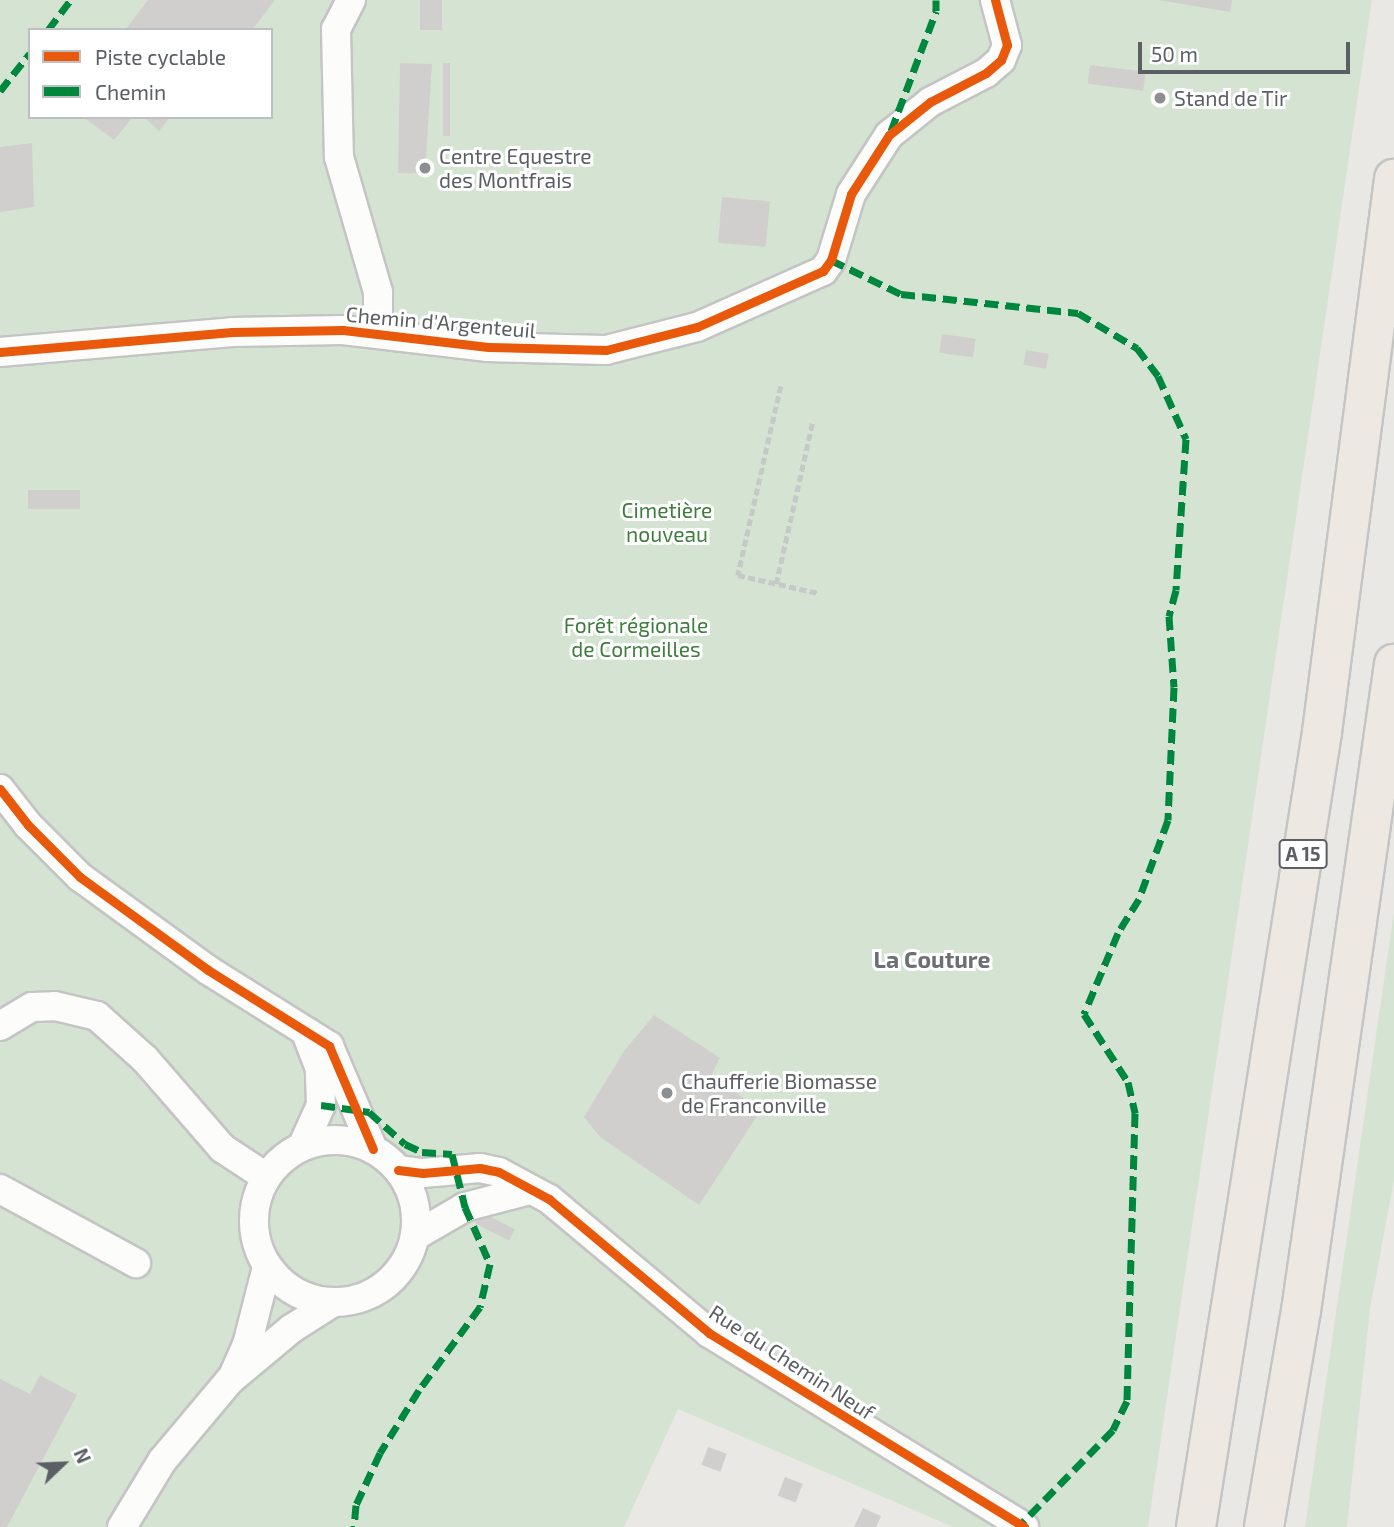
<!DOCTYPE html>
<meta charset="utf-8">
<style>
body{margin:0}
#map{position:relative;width:1394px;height:1527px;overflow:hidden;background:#eae8e5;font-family:"Exo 2",sans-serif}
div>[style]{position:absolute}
.green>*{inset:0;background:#d5e4d2}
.building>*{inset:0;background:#d1cfce;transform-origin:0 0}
.path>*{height:4.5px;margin-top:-2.25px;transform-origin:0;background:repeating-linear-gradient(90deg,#c5c9c7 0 7px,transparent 0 10.5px)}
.roads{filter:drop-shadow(2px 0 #c4c4c4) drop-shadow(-2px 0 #c4c4c4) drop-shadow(0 2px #c4c4c4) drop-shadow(0 -2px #c4c4c4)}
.minor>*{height:28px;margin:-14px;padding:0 14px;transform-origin:14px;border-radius:14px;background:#fcfcfb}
.minor>.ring{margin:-14px;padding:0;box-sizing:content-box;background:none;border:28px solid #fcfcfb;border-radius:50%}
.highway>*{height:38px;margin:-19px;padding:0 19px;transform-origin:19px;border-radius:19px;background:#ede9e2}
.quiet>*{height:7px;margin-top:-3.5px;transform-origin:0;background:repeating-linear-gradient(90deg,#00873e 0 14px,transparent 0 21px)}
.cycleway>*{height:9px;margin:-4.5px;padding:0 4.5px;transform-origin:4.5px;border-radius:4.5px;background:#e8590c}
.dots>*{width:19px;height:19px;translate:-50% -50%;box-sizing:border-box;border:4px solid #fff;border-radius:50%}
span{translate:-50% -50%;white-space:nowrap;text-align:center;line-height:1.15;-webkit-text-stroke:6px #fff;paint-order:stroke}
.shield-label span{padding:2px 5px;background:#fff;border:2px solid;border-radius:5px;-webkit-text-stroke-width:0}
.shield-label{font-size:19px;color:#5b5e62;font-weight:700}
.poi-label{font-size:21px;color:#5b5e62}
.left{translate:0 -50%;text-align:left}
.street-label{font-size:21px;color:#5b5e62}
.park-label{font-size:21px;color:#3f7d3f}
.neighbourhood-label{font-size:23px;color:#6c7073;font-weight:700}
.legend{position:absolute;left:28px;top:28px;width:245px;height:91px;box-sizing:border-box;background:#fff;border:2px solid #bdbfc0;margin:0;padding:9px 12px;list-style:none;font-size:21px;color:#5b5e62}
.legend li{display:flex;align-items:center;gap:14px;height:35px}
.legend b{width:35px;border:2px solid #bdbfc0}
.north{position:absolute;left:28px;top:1429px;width:70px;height:70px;-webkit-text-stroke:5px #fff;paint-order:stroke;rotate:67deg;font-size:19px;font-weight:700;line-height:28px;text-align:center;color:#5b5e62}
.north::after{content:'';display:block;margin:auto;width:24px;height:32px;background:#5b5e62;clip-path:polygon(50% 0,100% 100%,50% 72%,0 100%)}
.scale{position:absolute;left:1138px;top:42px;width:212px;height:32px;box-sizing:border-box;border:4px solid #5b5e62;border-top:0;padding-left:9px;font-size:21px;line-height:24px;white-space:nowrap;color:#5b5e62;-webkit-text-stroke:5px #fff;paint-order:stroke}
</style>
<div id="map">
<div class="green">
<i style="clip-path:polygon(evenodd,0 0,1372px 0,1148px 1527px,953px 1527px,678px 1409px,624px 1527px,0 1527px,0 0,30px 30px,271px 30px,271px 117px,30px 117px,30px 30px)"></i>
<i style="clip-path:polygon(1394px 911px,1394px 1180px,1370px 1309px,1347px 1527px,1305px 1527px)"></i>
</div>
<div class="building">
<i style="clip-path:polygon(148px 0,275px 0,252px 30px,125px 30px)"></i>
<i style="left:420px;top:0;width:22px;height:30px"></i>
<i style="clip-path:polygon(1158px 0,1232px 0,1230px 12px)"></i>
<i style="clip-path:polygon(400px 63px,432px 64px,425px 173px,398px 173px)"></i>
<i style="left:443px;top:63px;width:7px;height:73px"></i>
<i style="left:1090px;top:65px;width:56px;height:19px;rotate:7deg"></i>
<i style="clip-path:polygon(83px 117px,133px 117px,114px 140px)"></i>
<i style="clip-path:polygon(144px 117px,170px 117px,159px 131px)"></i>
<i style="clip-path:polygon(32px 143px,34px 207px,0 212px,0 147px)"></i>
<i style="left:722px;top:197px;width:48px;height:46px;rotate:5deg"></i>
<i style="left:942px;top:334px;width:34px;height:19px;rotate:8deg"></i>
<i style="left:1026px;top:350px;width:23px;height:15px;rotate:10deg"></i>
<i style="left:28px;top:490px;width:52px;height:19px"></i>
<i style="clip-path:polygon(654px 1015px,720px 1058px,711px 1076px,761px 1110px,699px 1205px,600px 1137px,584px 1117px,624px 1051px)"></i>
<i style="left:481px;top:1212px;width:38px;height:13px;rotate:27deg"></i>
<i style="clip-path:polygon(40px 1375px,77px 1395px,7px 1527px,0 1527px,0 1379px,30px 1394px)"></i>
<i style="left:708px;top:1447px;width:20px;height:19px;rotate:20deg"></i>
<i style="left:785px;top:1477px;width:19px;height:20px;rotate:21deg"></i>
<i style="clip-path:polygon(863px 1508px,881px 1516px,876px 1527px,854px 1527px)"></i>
</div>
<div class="path">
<i style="left:781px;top:386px;width:194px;rotate:102.8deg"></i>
<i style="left:738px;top:575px;width:82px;rotate:12.7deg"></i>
<i style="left:776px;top:584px;width:168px;rotate:-77.3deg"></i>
</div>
<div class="roads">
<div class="minor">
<i style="left:351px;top:0;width:33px;rotate:117deg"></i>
<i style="left:336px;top:29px;width:128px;rotate:88.7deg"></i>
<i style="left:339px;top:157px;width:141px;rotate:73.9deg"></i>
<i style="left:378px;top:292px;width:41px;rotate:90deg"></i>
<i style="left:0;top:352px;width:233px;rotate:-4.9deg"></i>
<i style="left:232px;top:332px;width:111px;rotate:-1deg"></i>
<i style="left:343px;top:330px;width:146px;rotate:6.7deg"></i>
<i style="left:488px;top:347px;width:118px;rotate:1.5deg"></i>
<i style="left:606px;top:350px;width:94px;rotate:-14.2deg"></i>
<i style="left:697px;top:327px;width:138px;rotate:-24deg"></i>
<i style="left:823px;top:271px;width:14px;rotate:-54deg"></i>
<i style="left:831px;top:260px;width:69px;rotate:-73.1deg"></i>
<i style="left:851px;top:194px;width:70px;rotate:-57.2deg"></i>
<i style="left:889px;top:135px;width:53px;rotate:-38.8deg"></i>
<i style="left:930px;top:102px;width:63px;rotate:-27.4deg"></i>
<i style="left:986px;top:73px;width:20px;rotate:-41deg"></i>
<i style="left:1001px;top:60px;width:16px;rotate:-68deg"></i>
<i style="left:1007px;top:45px;width:47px;rotate:-104.9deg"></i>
<i style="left:0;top:789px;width:46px;rotate:52.1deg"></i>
<i style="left:28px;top:825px;width:74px;rotate:45deg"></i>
<i style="left:80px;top:877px;width:158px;rotate:36deg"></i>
<i style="left:208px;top:970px;width:143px;rotate:32.1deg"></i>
<i style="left:329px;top:1046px;width:112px;rotate:66.9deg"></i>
<i style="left:0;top:1026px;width:37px;rotate:-31deg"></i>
<i style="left:32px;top:1007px;width:23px;rotate:-2deg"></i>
<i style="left:55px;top:1006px;width:43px;rotate:13.4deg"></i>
<i style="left:97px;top:1016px;width:64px;rotate:41.9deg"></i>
<i style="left:145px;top:1059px;width:118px;rotate:49.1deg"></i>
<i style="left:222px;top:1148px;width:53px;rotate:33.4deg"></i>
<i class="ring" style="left:254px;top:1140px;width:134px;height:134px"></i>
<i style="left:303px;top:1145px;width:44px;rotate:-65.8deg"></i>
<i style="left:321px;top:1105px;width:36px;rotate:-92deg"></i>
<i style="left:320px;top:1069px;width:40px;rotate:-111deg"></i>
<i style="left:398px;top:1170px;width:25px;rotate:7deg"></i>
<i style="left:423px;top:1173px;width:57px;rotate:-5deg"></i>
<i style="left:480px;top:1168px;width:19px;rotate:12deg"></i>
<i style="left:499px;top:1172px;width:57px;rotate:28.4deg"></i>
<i style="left:549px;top:1199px;width:209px;rotate:39.9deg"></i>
<i style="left:709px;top:1333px;width:370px;rotate:31.6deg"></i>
<i style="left:0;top:1189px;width:155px;rotate:28.6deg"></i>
<i style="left:415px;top:1236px;width:58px;rotate:-30.1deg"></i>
<i style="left:465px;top:1207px;width:67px;rotate:-14.7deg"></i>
<i style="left:234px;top:1374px;width:32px;rotate:-66deg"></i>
<i style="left:247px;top:1345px;width:81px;rotate:-75.6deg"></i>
<i style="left:122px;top:1527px;width:77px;rotate:-58.8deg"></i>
<i style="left:162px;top:1461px;width:106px;rotate:-50deg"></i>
<i style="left:230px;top:1380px;width:80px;rotate:-39.9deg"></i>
<i style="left:291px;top:1329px;width:49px;rotate:-32.4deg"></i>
</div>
<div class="highway">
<i style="left:1196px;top:1527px;width:805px;rotate:-80.99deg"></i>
<i style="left:1322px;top:732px;width:558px;rotate:-82.58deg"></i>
<i style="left:1264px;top:1527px;width:219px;rotate:-80.3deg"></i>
<i style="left:1301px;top:1311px;width:654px;rotate:-81.82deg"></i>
</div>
</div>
<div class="quiet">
<i style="left:48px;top:30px;width:38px;rotate:-53deg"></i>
<i style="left:0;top:91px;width:48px;rotate:-51.7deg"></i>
<i style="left:891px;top:131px;width:128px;rotate:-69.4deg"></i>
<i style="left:936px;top:11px;width:11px;rotate:-90deg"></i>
<i style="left:831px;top:260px;width:78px;rotate:25.9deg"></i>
<i style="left:901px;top:294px;width:178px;rotate:6.1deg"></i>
<i style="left:1078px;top:313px;width:69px;rotate:30.7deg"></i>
<i style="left:1137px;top:348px;width:35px;rotate:53deg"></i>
<i style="left:1158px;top:376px;width:69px;rotate:66deg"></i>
<i style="left:1186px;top:439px;width:151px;rotate:93.8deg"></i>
<i style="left:1176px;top:590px;width:27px;rotate:105deg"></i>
<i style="left:1169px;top:616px;width:71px;rotate:86deg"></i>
<i style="left:1174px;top:687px;width:133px;rotate:92.6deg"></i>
<i style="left:1168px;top:820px;width:84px;rotate:110.2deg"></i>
<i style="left:1139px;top:899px;width:40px;rotate:122deg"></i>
<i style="left:1118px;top:933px;width:88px;rotate:112.8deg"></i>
<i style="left:1084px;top:1014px;width:81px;rotate:57.1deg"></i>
<i style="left:1128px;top:1082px;width:32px;rotate:77deg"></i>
<i style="left:1135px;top:1113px;width:288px;rotate:91.6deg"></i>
<i style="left:1127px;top:1401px;width:32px;rotate:116deg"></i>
<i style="left:1113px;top:1430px;width:133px;rotate:134.4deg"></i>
<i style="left:321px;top:1105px;width:49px;rotate:8.3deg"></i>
<i style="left:369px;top:1112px;width:48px;rotate:41.6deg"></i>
<i style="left:405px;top:1144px;width:19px;rotate:25deg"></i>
<i style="left:422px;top:1152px;width:30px;rotate:4deg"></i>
<i style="left:452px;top:1154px;width:55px;rotate:76.2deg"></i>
<i style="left:465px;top:1207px;width:62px;rotate:66.3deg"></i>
<i style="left:490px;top:1264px;width:44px;rotate:103.1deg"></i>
<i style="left:480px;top:1307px;width:103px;rotate:126.3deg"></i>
<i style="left:419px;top:1390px;width:74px;rotate:121.8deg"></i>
<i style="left:380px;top:1453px;width:57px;rotate:114.8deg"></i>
<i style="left:356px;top:1505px;width:22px;rotate:95deg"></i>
</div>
<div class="cycleway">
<i style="left:0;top:352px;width:233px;rotate:-4.9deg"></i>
<i style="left:232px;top:332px;width:111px;rotate:-1deg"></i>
<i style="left:343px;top:330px;width:146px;rotate:6.7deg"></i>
<i style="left:488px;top:347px;width:118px;rotate:1.5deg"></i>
<i style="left:606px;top:350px;width:94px;rotate:-14.2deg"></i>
<i style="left:697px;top:327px;width:138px;rotate:-24deg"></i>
<i style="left:823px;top:271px;width:14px;rotate:-54deg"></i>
<i style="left:831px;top:260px;width:69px;rotate:-73.1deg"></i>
<i style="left:851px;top:194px;width:70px;rotate:-57.2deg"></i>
<i style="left:889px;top:135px;width:53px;rotate:-38.8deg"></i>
<i style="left:930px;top:102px;width:63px;rotate:-27.4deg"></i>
<i style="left:986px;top:73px;width:20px;rotate:-41deg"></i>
<i style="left:1001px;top:60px;width:16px;rotate:-68deg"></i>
<i style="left:1007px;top:45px;width:47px;rotate:-104.9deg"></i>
<i style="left:0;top:789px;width:46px;rotate:52.1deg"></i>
<i style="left:28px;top:825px;width:74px;rotate:45deg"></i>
<i style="left:80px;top:877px;width:158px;rotate:36deg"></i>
<i style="left:208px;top:970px;width:143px;rotate:32.1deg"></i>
<i style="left:329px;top:1046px;width:112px;rotate:66.9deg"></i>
<i style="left:398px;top:1170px;width:25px;rotate:7deg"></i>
<i style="left:423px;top:1173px;width:57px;rotate:-5deg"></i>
<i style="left:480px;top:1168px;width:19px;rotate:12deg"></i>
<i style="left:499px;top:1172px;width:57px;rotate:28.4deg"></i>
<i style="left:549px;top:1199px;width:209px;rotate:39.9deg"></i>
<i style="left:709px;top:1333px;width:370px;rotate:31.6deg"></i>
</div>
<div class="dots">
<i style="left:1160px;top:98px;background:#8d8e90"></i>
<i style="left:425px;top:168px;background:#8d8e90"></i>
<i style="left:667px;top:1093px;background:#8d8e90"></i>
</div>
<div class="shield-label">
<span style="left:1303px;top:854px">A 15</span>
</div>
<div class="poi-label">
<span class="left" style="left:1174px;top:98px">Stand de Tir</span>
<span class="left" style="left:439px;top:168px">Centre Equestre<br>des Montfrais</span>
<span class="left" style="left:681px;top:1093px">Chaufferie Biomasse<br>de Franconville</span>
</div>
<div class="street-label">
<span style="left:441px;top:322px;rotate:5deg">Chemin d'Argenteuil</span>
<span style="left:792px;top:1362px;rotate:33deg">Rue du Chemin Neuf</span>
</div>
<div class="park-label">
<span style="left:667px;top:522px">Cimetière<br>nouveau</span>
<span style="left:636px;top:637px">Forêt régionale<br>de Cormeilles</span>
</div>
<div class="neighbourhood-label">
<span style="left:932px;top:959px">La Couture</span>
</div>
<ul class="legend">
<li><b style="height:9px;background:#e8590c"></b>Piste cyclable</li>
<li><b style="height:9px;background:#00873e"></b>Chemin</li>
</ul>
<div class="north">N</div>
<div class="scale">50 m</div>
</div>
